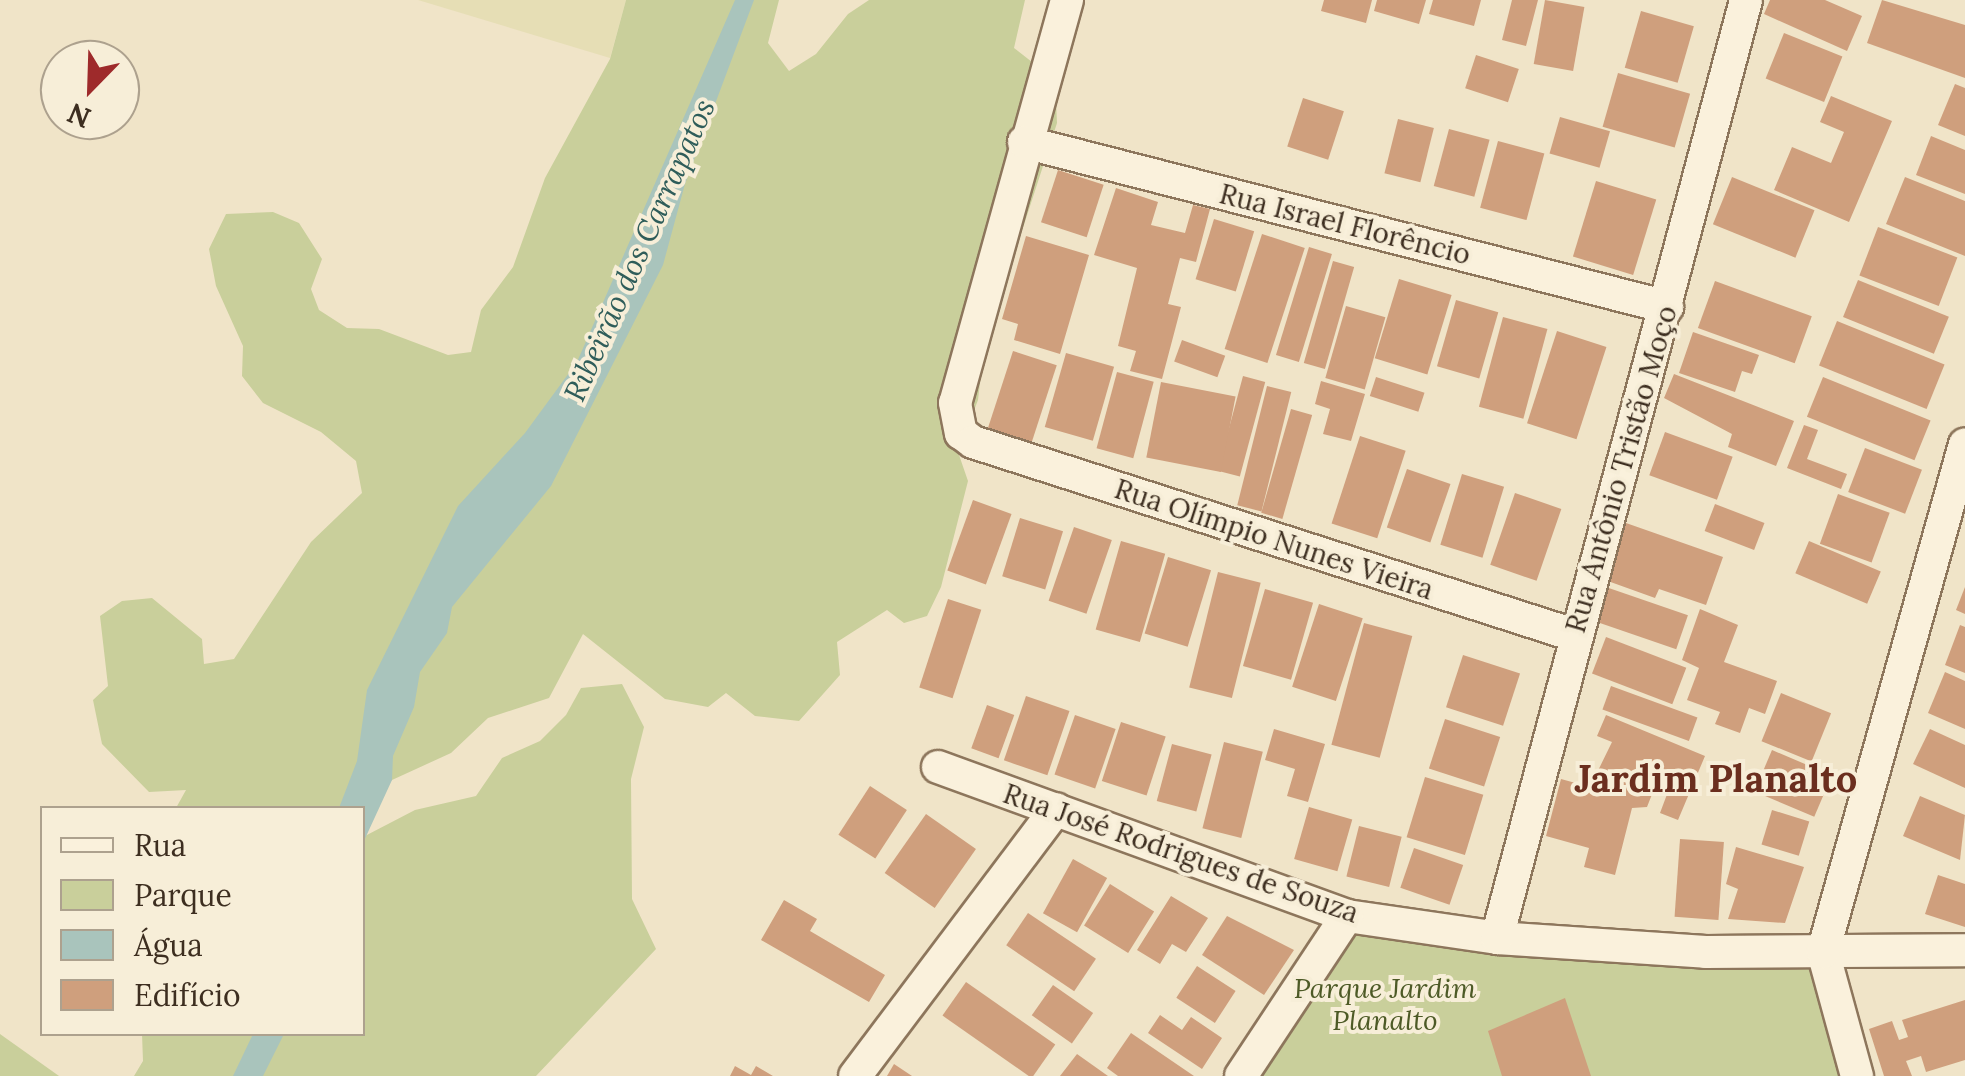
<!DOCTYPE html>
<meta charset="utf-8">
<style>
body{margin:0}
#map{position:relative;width:1965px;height:1076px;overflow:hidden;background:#f0e4c8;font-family:Lora,serif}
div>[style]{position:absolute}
.farmland>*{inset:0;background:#e6deb5}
.green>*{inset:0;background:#c9cf9b}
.water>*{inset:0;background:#a9c4bc}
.building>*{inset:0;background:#cf9f7d;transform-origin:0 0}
.roads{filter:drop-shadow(2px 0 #8d765c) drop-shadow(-2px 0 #8d765c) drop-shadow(0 2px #8d765c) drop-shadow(0 -2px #8d765c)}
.street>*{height:32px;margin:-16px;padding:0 16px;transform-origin:16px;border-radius:16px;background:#faf1dc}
span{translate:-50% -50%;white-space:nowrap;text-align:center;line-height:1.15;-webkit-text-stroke:8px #f7eed8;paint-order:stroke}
.street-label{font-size:28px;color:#3d2e20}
.park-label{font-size:28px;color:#4d5a26;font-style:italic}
.water-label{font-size:30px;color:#2f5d5a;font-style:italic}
.district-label{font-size:38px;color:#6b2e1e;font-weight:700}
.legend{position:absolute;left:40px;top:806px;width:325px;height:230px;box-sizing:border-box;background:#f7eed8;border:2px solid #ada18e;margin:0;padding:12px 18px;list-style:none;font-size:30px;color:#3d2e20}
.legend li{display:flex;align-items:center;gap:20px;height:50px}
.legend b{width:50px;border:2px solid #ada18e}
.north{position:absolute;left:40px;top:40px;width:100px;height:100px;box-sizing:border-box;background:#f7eed8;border:2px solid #ada18e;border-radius:50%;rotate:203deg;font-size:28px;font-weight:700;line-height:40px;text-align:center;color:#3d2e20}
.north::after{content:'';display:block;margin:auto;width:35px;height:45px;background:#9e2a2b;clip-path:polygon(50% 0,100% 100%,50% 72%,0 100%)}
</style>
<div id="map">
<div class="farmland">
<i style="clip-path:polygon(418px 0,626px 0,610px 58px)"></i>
</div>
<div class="green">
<i style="clip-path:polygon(626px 0,779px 0,768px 43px,789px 71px,816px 54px,848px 14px,869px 0,1025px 0,1014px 48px,1055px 80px,1057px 123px,984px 348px,978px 400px,958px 452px,968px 481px,941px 587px,927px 616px,904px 623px,887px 610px,837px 642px,840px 675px,799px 721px,755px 716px,726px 693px,708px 707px,665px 699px,583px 634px,549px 698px,488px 718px,451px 753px,392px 780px,363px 813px,176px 808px,186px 790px,149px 792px,102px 744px,93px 700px,108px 686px,100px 616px,122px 601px,152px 598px,202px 639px,204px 664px,234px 659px,311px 542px,362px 493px,356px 461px,321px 432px,263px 403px,242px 376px,243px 346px,216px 286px,209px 249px,226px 214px,273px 212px,299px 223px,322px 259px,311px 289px,319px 310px,347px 328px,379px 329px,448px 355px,471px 352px,481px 310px,513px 267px,545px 178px,610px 59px)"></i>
<i style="clip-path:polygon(622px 684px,644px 727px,631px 779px,632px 899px,656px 949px,536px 1076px,134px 1076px,143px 1061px,142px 1034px,362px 1034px,363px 837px,415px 810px,476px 796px,502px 758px,540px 741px,566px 715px,581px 688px)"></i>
<i style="clip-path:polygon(1350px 927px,1818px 960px,1849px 1076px,1251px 1076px)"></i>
<i style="clip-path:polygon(0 1034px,59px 1076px,0 1076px)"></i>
</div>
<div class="water">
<i style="clip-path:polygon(735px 0,754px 0,685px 184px,663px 265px,551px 486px,452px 607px,447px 633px,420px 672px,414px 707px,393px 756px,392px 780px,363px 843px,362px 808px,339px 808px,357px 761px,367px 690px,458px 506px,525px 433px,577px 362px)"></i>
<i style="clip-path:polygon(253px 1034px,284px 1034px,263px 1076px,233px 1076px)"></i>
</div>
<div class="building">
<i style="clip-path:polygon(1324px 0,1372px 0,1366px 23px,1321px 11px)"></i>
<i style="clip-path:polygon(1377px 0,1426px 0,1419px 24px,1374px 11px)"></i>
<i style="clip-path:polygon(1433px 0,1481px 0,1474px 26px,1429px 14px)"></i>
<i style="clip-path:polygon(1512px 0,1538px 0,1526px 46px,1502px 40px)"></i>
<i style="left:1545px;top:0;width:40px;height:65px;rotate:10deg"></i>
<i style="clip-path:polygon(1770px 0,1825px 0,1862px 16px,1847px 51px,1764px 14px)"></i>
<i style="clip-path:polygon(1882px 0,1965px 25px,1965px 78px,1867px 43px)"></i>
<i style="left:1641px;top:11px;width:55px;height:59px;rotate:16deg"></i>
<i style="left:1784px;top:33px;width:63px;height:49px;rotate:22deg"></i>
<i style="left:1476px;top:55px;width:45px;height:35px;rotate:18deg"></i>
<i style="left:1618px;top:73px;width:75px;height:56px;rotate:16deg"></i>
<i style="clip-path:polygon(1955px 84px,1965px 88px,1965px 136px,1938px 125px)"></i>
<i style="clip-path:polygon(1831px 96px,1892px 121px,1849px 222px,1774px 190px,1792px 147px,1831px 163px,1844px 132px,1820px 122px)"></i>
<i style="left:1303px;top:98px;width:43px;height:51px;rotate:18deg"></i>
<i style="left:1560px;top:117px;width:52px;height:38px;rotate:16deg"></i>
<i style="left:1398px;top:119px;width:37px;height:56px;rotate:14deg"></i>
<i style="left:1449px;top:129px;width:42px;height:59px;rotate:15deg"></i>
<i style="clip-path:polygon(1931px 136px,1965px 150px,1965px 194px,1916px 175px)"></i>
<i style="left:1498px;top:141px;width:48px;height:69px;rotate:15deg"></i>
<i style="left:1058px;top:170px;width:48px;height:55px;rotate:18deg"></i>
<i style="left:1732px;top:177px;width:89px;height:51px;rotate:22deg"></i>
<i style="clip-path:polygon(1905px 177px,1965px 201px,1965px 256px,1886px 224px)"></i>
<i style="left:1596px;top:181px;width:63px;height:79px;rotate:17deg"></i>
<i style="clip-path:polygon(1116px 188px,1158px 202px,1151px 225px,1185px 233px,1193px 205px,1210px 209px,1196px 262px,1180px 258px,1168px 304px,1181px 307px,1162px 379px,1130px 371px,1136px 351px,1118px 346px,1137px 268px,1094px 255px)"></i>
<i style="left:1214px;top:219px;width:42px;height:63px;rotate:17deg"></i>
<i style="left:1878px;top:227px;width:85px;height:52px;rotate:21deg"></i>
<i style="left:1262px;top:234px;width:45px;height:121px;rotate:18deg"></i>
<i style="clip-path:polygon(1026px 236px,1089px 255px,1060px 354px,1014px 340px,1018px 324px,1002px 319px)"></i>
<i style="left:1309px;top:247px;width:24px;height:113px;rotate:17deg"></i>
<i style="left:1333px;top:261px;width:22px;height:106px;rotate:16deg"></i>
<i style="left:1399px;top:279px;width:55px;height:83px;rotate:17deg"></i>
<i style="left:1858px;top:280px;width:98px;height:40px;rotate:22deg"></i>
<i style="left:1715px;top:281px;width:103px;height:50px;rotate:20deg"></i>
<i style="left:1456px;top:300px;width:44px;height:69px;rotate:16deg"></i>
<i style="left:1346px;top:306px;width:41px;height:75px;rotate:16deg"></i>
<i style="left:1503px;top:317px;width:46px;height:93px;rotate:15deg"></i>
<i style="left:1837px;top:321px;width:116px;height:48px;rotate:22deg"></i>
<i style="left:1557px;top:331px;width:52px;height:97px;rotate:18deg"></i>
<i style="clip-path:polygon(1693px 332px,1759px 355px,1752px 374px,1742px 371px,1735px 392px,1679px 373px)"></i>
<i style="left:1182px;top:340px;width:46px;height:23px;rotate:20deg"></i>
<i style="left:1013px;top:351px;width:46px;height:86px;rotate:18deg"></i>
<i style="left:1066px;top:353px;width:50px;height:77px;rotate:16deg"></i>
<i style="left:1117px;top:372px;width:38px;height:79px;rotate:15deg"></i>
<i style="clip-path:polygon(1674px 374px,1794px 421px,1776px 466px,1728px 447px,1732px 434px,1664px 398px)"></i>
<i style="left:1243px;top:376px;width:23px;height:98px;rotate:15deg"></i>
<i style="left:1376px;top:377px;width:51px;height:20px;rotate:18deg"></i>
<i style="left:1823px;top:377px;width:116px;height:43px;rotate:22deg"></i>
<i style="clip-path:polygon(1321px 381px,1365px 394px,1351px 441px,1323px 434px,1330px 409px,1315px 404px)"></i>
<i style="left:1161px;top:382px;width:76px;height:77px;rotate:11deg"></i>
<i style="left:1267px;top:386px;width:25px;height:123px;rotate:14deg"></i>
<i style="left:1291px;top:409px;width:22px;height:108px;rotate:16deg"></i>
<i style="clip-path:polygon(1804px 425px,1818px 430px,1807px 459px,1847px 474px,1841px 489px,1787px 468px)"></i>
<i style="left:1665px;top:432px;width:72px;height:46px;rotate:20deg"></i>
<i style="left:1360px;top:436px;width:48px;height:92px;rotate:18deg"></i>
<i style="left:1865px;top:448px;width:61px;height:47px;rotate:21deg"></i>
<i style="left:1407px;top:469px;width:46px;height:62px;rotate:19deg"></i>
<i style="left:1462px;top:474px;width:44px;height:74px;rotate:17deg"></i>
<i style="left:1515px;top:493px;width:49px;height:76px;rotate:19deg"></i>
<i style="left:1838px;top:494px;width:55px;height:53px;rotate:20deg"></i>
<i style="left:973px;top:500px;width:41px;height:75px;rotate:20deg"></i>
<i style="left:1715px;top:504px;width:53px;height:29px;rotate:21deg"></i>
<i style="left:1020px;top:518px;width:45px;height:61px;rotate:17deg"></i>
<i style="clip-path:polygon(1626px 523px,1723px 557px,1706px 605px,1659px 589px,1655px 598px,1605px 580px)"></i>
<i style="left:1074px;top:527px;width:40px;height:78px;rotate:19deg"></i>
<i style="left:1121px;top:541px;width:46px;height:92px;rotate:16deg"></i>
<i style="left:1809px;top:541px;width:78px;height:35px;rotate:23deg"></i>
<i style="left:1168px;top:557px;width:45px;height:80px;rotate:17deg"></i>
<i style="left:1218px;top:572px;width:44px;height:119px;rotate:14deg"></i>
<i style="left:1600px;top:585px;width:93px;height:36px;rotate:19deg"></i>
<i style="clip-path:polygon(1965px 587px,1965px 614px,1956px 610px)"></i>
<i style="left:1265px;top:589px;width:50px;height:80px;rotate:16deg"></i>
<i style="left:948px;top:599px;width:35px;height:93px;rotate:18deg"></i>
<i style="left:1319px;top:604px;width:46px;height:87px;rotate:18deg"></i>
<i style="clip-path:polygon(1700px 609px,1738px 625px,1724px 662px,1777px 681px,1765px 714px,1749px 708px,1740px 733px,1715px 724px,1720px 712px,1687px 700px,1699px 668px,1682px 660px)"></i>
<i style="left:1364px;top:623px;width:50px;height:126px;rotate:15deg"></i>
<i style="clip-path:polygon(1960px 625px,1965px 627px,1965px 673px,1945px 665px)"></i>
<i style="left:1606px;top:637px;width:86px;height:39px;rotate:21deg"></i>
<i style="left:1463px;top:655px;width:60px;height:55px;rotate:18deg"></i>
<i style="clip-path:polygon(1945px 672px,1965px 681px,1965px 729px,1928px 713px)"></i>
<i style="left:1611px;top:686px;width:92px;height:25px;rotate:20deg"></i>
<i style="left:1781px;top:693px;width:54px;height:52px;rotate:22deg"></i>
<i style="left:1026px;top:696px;width:46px;height:68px;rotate:19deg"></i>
<i style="left:987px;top:705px;width:29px;height:46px;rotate:20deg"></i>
<i style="left:1075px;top:715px;width:43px;height:63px;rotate:19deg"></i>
<i style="clip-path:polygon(1606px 715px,1705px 756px,1678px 820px,1660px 813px,1672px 781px,1658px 779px,1647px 807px,1632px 808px,1615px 875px,1584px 867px,1589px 848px,1546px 836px,1561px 779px,1590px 787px,1612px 742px,1597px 736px)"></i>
<i style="left:1445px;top:719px;width:58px;height:52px;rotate:18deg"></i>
<i style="left:1121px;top:722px;width:47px;height:62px;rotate:18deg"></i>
<i style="clip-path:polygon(1274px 729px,1325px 744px,1308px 802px,1287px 796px,1295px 769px,1265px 760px)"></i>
<i style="clip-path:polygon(1930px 729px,1965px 745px,1965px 788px,1913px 764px)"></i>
<i style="left:1224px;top:742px;width:40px;height:89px;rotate:14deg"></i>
<i style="left:1172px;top:744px;width:41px;height:59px;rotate:15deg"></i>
<i style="left:1772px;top:750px;width:65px;height:45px;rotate:23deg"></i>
<i style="left:1425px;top:777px;width:61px;height:63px;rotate:17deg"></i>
<i style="left:870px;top:786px;width:44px;height:58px;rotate:33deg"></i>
<i style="clip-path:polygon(1920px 796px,1965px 815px,1960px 860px,1903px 836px)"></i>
<i style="left:1309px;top:807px;width:45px;height:54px;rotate:16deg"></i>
<i style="left:1772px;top:810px;width:39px;height:36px;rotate:17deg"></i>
<i style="left:926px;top:814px;width:61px;height:72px;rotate:35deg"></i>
<i style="left:1359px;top:826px;width:44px;height:52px;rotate:14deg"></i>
<i style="left:1680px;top:839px;width:44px;height:78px;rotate:4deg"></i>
<i style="clip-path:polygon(1736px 847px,1804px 867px,1785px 923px,1728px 919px,1738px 889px,1726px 884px)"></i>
<i style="left:1414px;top:848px;width:52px;height:42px;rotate:19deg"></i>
<i style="left:1073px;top:859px;width:39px;height:62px;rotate:29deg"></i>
<i style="clip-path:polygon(1938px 875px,1965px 884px,1965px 927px,1925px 914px)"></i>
<i style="left:1110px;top:884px;width:52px;height:49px;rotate:32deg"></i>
<i style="clip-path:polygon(1171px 896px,1208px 918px,1186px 952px,1172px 944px,1160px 964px,1137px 950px)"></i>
<i style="clip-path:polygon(784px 900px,817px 919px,810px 931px,885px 975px,869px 1002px,761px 940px)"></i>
<i style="left:1028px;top:913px;width:82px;height:39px;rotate:34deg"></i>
<i style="clip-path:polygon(1227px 916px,1294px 950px,1264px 995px,1202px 955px)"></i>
<i style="left:1197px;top:966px;width:46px;height:38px;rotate:33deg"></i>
<i style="left:966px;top:982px;width:109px;height:41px;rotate:35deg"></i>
<i style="left:1053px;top:985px;width:49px;height:37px;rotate:35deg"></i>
<i style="clip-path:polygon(1565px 998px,1591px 1076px,1502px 1076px,1488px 1031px)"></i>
<i style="clip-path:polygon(1965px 1000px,1965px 1060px,1926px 1072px,1921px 1056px,1906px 1061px,1912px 1076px,1884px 1076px,1869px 1029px,1892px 1021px,1899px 1040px,1908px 1037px,1902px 1020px)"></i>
<i style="clip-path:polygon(1160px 1015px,1182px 1030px,1191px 1017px,1222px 1038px,1202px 1069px,1148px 1033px)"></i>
<i style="clip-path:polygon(1131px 1033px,1194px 1076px,1118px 1076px,1107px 1068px)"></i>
<i style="clip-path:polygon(1077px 1054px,1108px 1076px,1060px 1076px)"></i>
<i style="clip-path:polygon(894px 1064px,912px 1076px,887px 1076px)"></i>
<i style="clip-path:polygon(735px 1066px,751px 1075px,756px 1066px,773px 1076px,730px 1076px)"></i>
</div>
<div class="roads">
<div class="street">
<i style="left:1067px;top:0;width:418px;rotate:105.5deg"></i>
<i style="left:955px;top:403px;width:31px;rotate:79deg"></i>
<i style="left:961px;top:433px;width:15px;rotate:37deg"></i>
<i style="left:973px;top:442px;width:631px;rotate:17.8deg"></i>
<i style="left:1024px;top:142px;width:664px;rotate:14.39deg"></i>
<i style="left:938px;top:767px;width:435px;rotate:20deg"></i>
<i style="left:1347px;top:916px;width:152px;rotate:8.3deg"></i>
<i style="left:1497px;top:938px;width:209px;rotate:3.8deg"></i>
<i style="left:1706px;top:952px;width:259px;rotate:-0.4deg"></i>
<i style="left:1497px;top:938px;width:970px;rotate:-75.13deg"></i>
<i style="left:855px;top:1076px;width:334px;rotate:-53deg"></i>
<i style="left:1241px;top:1076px;width:192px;rotate:-56.5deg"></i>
<i style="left:1857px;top:1076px;width:129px;rotate:-105.3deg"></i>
<i style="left:1823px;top:952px;width:527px;rotate:-74.38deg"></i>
</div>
</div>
<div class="street-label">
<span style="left:1345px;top:224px;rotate:14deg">Rua Israel Florêncio</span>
<span style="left:1621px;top:469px;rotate:-74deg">Rua Antônio Tristão Moço</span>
<span style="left:1274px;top:539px;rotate:18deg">Rua Olímpio Nunes Vieira</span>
<span style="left:1181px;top:853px;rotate:19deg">Rua José Rodrigues de Souza</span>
</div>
<div class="park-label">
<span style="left:1385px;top:1004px">Parque Jardim<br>Planalto</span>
</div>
<div class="water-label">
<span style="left:639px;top:250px;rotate:-66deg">Ribeirão dos Carrapatos</span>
</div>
<div class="district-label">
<span style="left:1716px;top:779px">Jardim Planalto</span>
</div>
<ul class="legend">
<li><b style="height:12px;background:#faf1dc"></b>Rua</li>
<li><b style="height:28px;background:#c9cf9b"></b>Parque</li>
<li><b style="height:28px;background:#a9c4bc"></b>Água</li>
<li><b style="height:28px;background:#cf9f7d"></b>Edifício</li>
</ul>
<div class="north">N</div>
</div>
